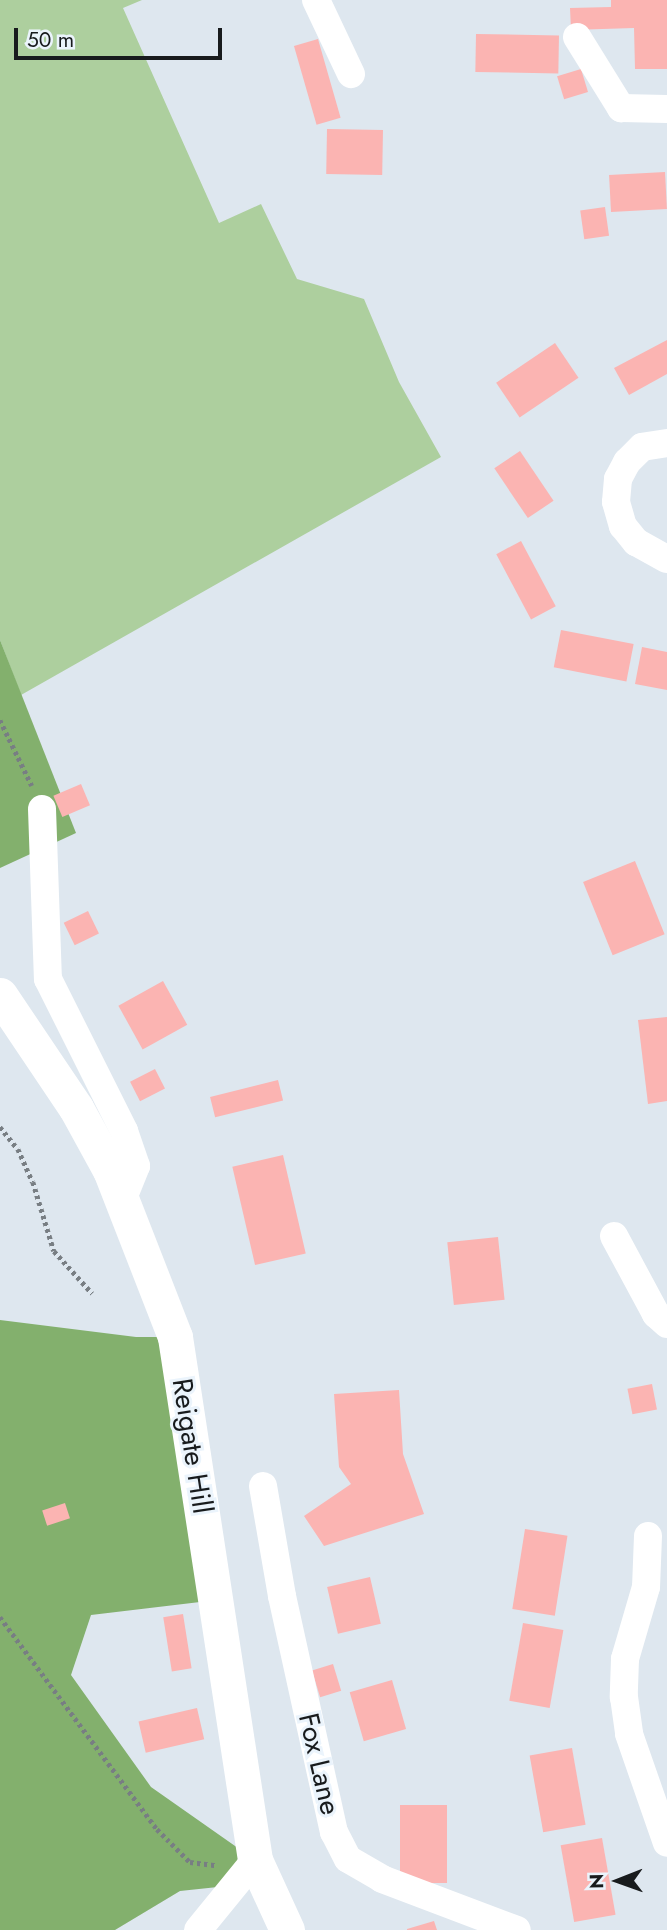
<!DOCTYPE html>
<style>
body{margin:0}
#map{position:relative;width:667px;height:1930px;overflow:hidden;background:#dee7ef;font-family:Jost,sans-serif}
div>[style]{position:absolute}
.green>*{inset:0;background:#adcf9e}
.forest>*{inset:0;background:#83b06d}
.building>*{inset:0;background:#fbb4b2;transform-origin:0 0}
.path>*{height:4.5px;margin-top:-2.25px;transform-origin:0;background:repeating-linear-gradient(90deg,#787e83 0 3.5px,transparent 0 7px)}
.minor>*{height:28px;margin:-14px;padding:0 14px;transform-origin:14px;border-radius:14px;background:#fff}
.major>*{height:35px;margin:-17.5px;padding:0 17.5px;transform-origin:17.5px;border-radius:17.5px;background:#fff}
span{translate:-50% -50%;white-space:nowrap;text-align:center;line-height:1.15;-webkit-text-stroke:6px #ebf4fc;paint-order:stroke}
.street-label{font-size:28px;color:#181b1d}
.north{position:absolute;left:583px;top:1846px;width:70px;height:70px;-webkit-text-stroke:5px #ebf4fc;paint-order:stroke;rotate:269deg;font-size:19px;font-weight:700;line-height:28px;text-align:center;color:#181b1d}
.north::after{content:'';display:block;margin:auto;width:24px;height:32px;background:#181b1d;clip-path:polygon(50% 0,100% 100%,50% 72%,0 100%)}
.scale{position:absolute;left:14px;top:28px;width:208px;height:32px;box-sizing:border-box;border:4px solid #181b1d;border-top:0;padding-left:9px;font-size:21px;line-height:24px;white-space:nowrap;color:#181b1d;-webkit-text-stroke:5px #ebf4fc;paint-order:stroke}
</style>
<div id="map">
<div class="green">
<i style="clip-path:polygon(0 0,142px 0,123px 8px,219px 223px,261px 204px,297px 279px,364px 299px,399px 382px,441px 457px,21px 695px,0 640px)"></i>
</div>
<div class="forest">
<i style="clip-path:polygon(0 640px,76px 833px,0 868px)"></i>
<i style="clip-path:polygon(0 1320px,136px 1337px,175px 1337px,200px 1602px,91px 1615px,71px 1675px,151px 1787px,255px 1860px,246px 1884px,180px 1891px,115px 1930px,0 1930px)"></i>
</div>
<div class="building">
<i style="clip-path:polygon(611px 0,667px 0,667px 69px,635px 69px,634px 28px,571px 30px,570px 8px,611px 7px)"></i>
<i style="left:476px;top:34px;width:83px;height:38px;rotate:1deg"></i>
<i style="left:318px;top:39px;width:82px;height:25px;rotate:74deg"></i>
<i style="left:581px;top:69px;width:24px;height:25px;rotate:73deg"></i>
<i style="left:327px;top:129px;width:56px;height:45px;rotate:1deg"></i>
<i style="left:665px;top:172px;width:37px;height:56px;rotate:87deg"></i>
<i style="left:605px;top:207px;width:29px;height:25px;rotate:82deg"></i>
<i style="clip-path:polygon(667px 340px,667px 374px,629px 395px,614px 368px)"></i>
<i style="left:555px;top:343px;width:42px;height:71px;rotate:56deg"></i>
<i style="left:520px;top:451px;width:60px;height:31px;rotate:56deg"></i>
<i style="left:521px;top:541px;width:74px;height:28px;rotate:62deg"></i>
<i style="left:561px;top:630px;width:74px;height:38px;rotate:11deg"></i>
<i style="clip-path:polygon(642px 647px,667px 652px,667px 690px,635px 684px)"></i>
<i style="left:81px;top:784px;width:23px;height:30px;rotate:67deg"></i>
<i style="left:635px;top:861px;width:79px;height:56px;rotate:68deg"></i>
<i style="left:88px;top:911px;width:25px;height:27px;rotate:64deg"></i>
<i style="left:163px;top:981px;width:50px;height:51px;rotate:61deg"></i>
<i style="clip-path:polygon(667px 1017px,667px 1101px,648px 1104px,638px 1020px)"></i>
<i style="left:155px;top:1069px;width:22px;height:28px;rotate:63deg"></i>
<i style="left:278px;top:1080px;width:21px;height:70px;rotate:76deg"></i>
<i style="left:283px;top:1155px;width:101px;height:52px;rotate:77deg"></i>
<i style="left:498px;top:1237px;width:63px;height:51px;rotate:84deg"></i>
<i style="left:652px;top:1384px;width:26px;height:25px;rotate:79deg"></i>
<i style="clip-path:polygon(399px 1390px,403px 1454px,424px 1514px,324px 1546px,304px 1516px,351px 1484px,339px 1467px,334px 1394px)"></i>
<i style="left:65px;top:1503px;width:16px;height:24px;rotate:72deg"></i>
<i style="left:525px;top:1529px;width:43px;height:81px;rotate:9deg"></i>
<i style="left:370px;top:1577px;width:48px;height:44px;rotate:77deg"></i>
<i style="left:183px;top:1614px;width:55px;height:20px;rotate:81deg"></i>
<i style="left:523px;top:1623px;width:41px;height:79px;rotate:10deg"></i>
<i style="left:333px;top:1664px;width:28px;height:22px;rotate:73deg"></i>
<i style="left:392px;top:1680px;width:51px;height:44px;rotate:74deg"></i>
<i style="left:197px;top:1708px;width:32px;height:60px;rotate:77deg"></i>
<i style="left:572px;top:1748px;width:78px;height:43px;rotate:80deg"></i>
<i style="left:400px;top:1805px;width:47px;height:78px"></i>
<i style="left:602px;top:1838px;width:78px;height:42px;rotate:80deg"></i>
<i style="clip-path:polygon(434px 1921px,437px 1930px,407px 1930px,407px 1929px)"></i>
</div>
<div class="path">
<i style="left:0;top:720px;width:73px;rotate:64.1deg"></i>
<i style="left:0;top:1127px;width:28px;rotate:51deg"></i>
<i style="left:18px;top:1149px;width:36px;rotate:66deg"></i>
<i style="left:33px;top:1182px;width:72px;rotate:73.1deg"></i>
<i style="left:54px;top:1251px;width:57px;rotate:47.9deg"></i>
<i style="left:0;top:1617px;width:264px;rotate:53.5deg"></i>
<i style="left:157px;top:1829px;width:47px;rotate:45deg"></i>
<i style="left:190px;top:1862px;width:26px;rotate:7deg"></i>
</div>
<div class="minor">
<i style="left:316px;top:0;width:82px;rotate:64.7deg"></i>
<i style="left:577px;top:37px;width:84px;rotate:58.2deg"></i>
<i style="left:621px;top:108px;width:46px;rotate:1.2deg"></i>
<i style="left:667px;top:443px;width:25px;rotate:171deg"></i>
<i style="left:642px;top:447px;width:21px;rotate:135deg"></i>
<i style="left:627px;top:462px;width:19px;rotate:118deg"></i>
<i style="left:618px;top:479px;width:23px;rotate:95deg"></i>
<i style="left:616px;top:502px;width:25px;rotate:74deg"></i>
<i style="left:623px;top:526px;width:21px;rotate:51deg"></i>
<i style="left:636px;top:542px;width:35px;rotate:29deg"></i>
<i style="left:42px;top:809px;width:170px;rotate:88deg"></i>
<i style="left:48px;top:979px;width:170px;rotate:63.4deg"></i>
<i style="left:124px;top:1131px;width:37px;rotate:71deg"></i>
<i style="left:136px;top:1166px;width:35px;rotate:112deg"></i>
<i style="left:614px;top:1236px;width:89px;rotate:61.7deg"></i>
<i style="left:656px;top:1314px;width:15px;rotate:42deg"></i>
<i style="left:263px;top:1486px;width:112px;rotate:80.2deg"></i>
<i style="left:282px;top:1596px;width:242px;rotate:77.6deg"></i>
<i style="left:334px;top:1832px;width:30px;rotate:63deg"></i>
<i style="left:348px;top:1859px;width:39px;rotate:30deg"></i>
<i style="left:382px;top:1879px;width:144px;rotate:20.7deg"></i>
<i style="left:648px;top:1536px;width:51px;rotate:92.2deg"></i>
<i style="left:646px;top:1587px;width:75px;rotate:106.3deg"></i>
<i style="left:625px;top:1659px;width:38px;rotate:92deg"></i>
<i style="left:624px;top:1697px;width:37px;rotate:82deg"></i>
<i style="left:629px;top:1734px;width:115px;rotate:70.8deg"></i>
<i style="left:198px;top:1930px;width:90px;rotate:-50.8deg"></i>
</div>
<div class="major">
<i style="left:0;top:995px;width:136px;rotate:56.1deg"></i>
<i style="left:76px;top:1108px;width:71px;rotate:61.3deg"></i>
<i style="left:110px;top:1170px;width:179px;rotate:68.7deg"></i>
<i style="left:175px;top:1337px;width:529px;rotate:81.3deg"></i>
<i style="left:255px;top:1860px;width:77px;rotate:65.4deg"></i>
</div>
<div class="street-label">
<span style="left:192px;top:1446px;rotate:81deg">Reigate Hill</span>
<span style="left:319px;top:1764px;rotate:77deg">Fox Lane</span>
</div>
<div class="north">N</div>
<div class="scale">50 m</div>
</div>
